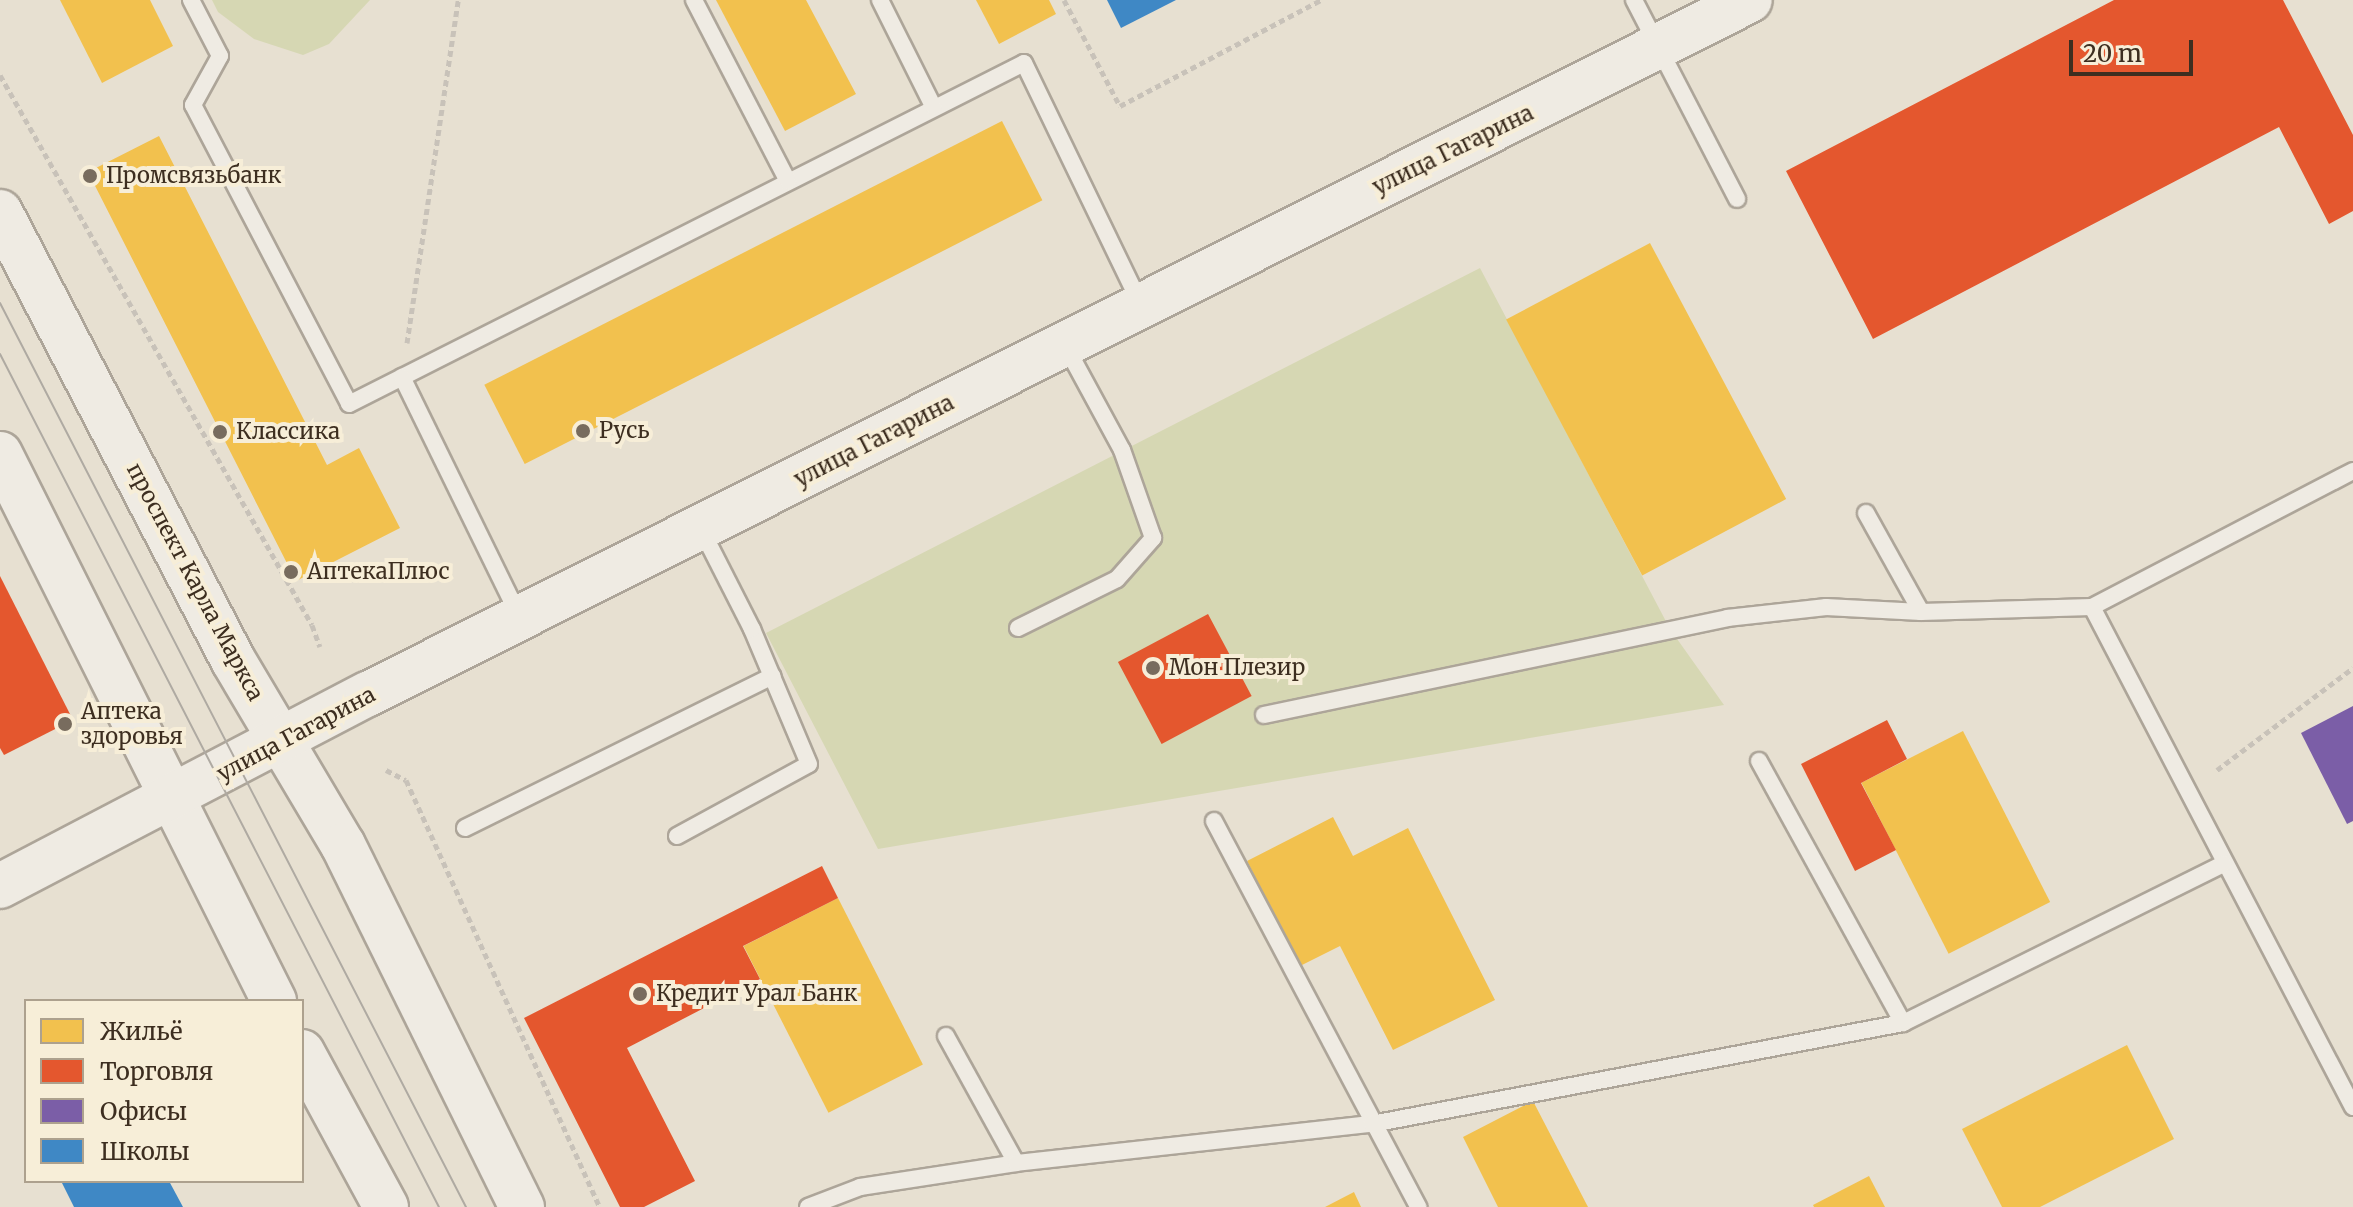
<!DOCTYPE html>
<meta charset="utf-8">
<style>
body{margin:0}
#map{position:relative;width:2353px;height:1207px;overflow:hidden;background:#e7e0d1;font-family:Merriweather,serif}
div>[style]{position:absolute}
.green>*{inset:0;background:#d6d7b3}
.homes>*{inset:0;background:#f2c14e;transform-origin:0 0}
.shops>*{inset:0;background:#e4572e;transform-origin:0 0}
.offices>*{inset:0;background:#7b5ea7}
.schools>*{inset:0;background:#3f88c5}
.path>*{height:5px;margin-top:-2.5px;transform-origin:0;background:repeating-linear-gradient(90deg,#c8c2b9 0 6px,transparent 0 10px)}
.roads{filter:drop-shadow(2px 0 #ada599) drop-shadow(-2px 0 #ada599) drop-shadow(0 2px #ada599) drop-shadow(0 -2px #ada599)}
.lane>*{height:16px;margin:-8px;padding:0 8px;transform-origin:8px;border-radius:8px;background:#efebe3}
.secondary>*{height:44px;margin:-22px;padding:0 22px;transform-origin:22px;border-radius:22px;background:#efebe3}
.tram>*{height:2px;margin:-1px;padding:0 1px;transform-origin:1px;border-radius:1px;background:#afaaa2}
.dots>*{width:22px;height:22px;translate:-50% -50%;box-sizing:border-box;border:4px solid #f7eed8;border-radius:50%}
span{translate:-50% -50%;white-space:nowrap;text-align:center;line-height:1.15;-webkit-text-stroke:8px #f7eed8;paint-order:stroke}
.street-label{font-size:22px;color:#3d2e20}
.poi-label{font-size:22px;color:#3d2e20}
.left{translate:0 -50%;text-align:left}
.legend{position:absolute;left:24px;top:999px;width:280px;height:184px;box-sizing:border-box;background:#f7eed8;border:2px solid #ada18e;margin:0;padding:10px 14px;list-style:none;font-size:24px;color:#3d2e20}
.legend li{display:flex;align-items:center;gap:16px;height:40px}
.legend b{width:40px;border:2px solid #ada18e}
.scale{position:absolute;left:2069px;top:40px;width:124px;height:36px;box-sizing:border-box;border:4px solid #3d2e20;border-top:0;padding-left:10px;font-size:24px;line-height:28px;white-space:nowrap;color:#3d2e20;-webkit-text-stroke:6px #f7eed8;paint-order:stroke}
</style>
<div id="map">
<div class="green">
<i style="clip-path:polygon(212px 0,370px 0,329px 44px,303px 55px,254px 39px,218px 12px)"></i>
<i style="clip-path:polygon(1480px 268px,1670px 629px,1724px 705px,878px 849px,766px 633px)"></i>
</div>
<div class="homes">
<i style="clip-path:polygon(60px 0,150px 0,173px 46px,102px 83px)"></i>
<i style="clip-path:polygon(716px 0,806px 0,856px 94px,785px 131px)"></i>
<i style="clip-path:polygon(976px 0,1049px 0,1056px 14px,999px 44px)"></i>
<i style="left:1002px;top:121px;width:89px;height:581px;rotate:63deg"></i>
<i style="clip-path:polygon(159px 136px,327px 465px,359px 448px,400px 528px,296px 581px,88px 172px)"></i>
<i style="left:1650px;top:243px;width:290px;height:163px;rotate:62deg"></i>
<i style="left:1963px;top:731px;width:192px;height:114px;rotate:63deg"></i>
<i style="clip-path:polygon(1333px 817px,1353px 856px,1408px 828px,1495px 1000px,1393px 1050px,1340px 946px,1300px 966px,1247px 861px)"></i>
<i style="left:838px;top:898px;width:187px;height:106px;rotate:63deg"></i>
<i style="clip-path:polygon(2127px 1045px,2174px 1139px,2040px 1207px,2002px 1207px,1962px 1129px)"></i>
<i style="clip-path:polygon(1533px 1101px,1588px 1207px,1498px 1207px,1463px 1137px)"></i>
<i style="clip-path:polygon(1869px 1176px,1885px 1207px,1814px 1207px,1813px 1205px)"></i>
<i style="clip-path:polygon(1354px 1192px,1361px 1207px,1325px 1207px)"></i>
</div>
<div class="shops">
<i style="clip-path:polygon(2114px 0,2283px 0,2353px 135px,2353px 211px,2329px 224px,2279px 127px,1873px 339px,1786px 171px)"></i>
<i style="clip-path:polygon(0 576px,73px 720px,4px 755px,0 748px)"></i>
<i style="left:1208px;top:614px;width:93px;height:102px;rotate:62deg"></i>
<i style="clip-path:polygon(1887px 720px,1907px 759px,1861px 783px,1896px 850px,1855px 871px,1801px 764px)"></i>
<i style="clip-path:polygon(822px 866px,838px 898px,743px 946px,760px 979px,627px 1048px,695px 1181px,644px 1207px,620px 1207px,524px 1018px)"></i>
</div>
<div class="offices">
<i style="clip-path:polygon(2353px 706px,2353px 821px,2347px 824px,2301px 733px)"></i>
</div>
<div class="schools">
<i style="clip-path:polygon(1107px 0,1176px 0,1121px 28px)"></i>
<i style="clip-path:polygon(61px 1181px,169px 1181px,183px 1207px,74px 1207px)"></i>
</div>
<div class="path">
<i style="left:1064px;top:0;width:120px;rotate:62.2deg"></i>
<i style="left:1120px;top:106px;width:227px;rotate:-27.8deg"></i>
<i style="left:0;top:75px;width:632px;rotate:60.43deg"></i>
<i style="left:312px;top:625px;width:23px;rotate:70deg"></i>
<i style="left:407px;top:343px;width:347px;rotate:-81.5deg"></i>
<i style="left:386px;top:770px;width:22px;rotate:27deg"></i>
<i style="left:406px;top:780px;width:469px;rotate:65.6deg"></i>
<i style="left:2217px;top:770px;width:170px;rotate:-36.9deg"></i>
</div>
<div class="roads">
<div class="lane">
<i style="left:191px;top:0;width:63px;rotate:62.6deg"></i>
<i style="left:220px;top:56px;width:56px;rotate:118.9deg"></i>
<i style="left:193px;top:105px;width:337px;rotate:62.4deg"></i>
<i style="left:349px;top:404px;width:756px;rotate:-26.8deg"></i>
<i style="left:1024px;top:63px;width:269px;rotate:64.2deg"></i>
<i style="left:694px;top:0;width:204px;rotate:62.6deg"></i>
<i style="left:880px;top:0;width:119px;rotate:63.4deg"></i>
<i style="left:1634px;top:0;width:224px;rotate:62.6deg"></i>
<i style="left:402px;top:377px;width:266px;rotate:63.9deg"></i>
<i style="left:2353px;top:471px;width:294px;rotate:152.5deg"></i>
<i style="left:2092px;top:607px;width:564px;rotate:62.44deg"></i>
<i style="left:1866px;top:513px;width:113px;rotate:60.9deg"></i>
<i style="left:1018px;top:628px;width:110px;rotate:-26.3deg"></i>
<i style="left:1117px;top:579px;width:55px;rotate:-48.7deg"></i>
<i style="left:1153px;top:538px;width:93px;rotate:-109.4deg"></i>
<i style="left:1122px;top:450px;width:119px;rotate:-118.5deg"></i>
<i style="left:1264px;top:715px;width:473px;rotate:-11.8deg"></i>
<i style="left:1727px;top:618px;width:100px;rotate:-6.3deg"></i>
<i style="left:1826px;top:607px;width:95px;rotate:3deg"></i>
<i style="left:1921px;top:612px;width:171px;rotate:-1.7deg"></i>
<i style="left:1759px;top:761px;width:299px;rotate:61.2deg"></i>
<i style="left:1903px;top:1023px;width:358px;rotate:-26.4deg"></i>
<i style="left:1214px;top:821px;width:437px;rotate:62.1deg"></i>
<i style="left:465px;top:828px;width:343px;rotate:-26.3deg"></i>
<i style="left:677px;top:836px;width:150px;rotate:-28.6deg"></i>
<i style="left:809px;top:764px;width:147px;rotate:-112.9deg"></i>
<i style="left:752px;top:629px;width:112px;rotate:-117deg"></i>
<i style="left:946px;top:1036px;width:145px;rotate:61.1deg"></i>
<i style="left:808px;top:1207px;width:56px;rotate:-21deg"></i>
<i style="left:860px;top:1187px;width:158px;rotate:-8.7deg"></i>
<i style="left:1016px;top:1163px;width:358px;rotate:-6.3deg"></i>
<i style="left:1372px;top:1124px;width:541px;rotate:-10.77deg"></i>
</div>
<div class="secondary">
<i style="left:0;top:212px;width:505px;rotate:62.52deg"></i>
<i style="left:233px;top:660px;width:215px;rotate:59.3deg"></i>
<i style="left:343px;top:845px;width:404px;rotate:63.7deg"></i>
<i style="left:0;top:454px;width:612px;rotate:63.39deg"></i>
<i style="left:0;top:886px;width:415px;rotate:-27.6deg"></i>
<i style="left:368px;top:694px;width:1546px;rotate:-26.66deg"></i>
<i style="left:302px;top:1052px;width:176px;rotate:61.5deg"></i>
</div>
</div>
<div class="tram">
<i style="left:0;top:303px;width:1017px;rotate:62.73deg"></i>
<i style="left:0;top:354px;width:959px;rotate:62.77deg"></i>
</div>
<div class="dots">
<i style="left:90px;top:176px;background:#786c5e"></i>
<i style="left:583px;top:431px;background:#786c5e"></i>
<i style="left:220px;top:432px;background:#786c5e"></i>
<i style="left:291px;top:572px;background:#786c5e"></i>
<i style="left:1153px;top:668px;background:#786c5e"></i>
<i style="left:65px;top:724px;background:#786c5e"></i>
<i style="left:640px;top:994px;background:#786c5e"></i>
</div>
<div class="street-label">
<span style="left:1453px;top:150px;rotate:-26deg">улица Гагарина</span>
<span style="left:874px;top:441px;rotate:-27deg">улица Гагарина</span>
<span style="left:195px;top:582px;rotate:62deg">проспект Карла Маркса</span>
<span style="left:296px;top:734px;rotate:-28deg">улица Гагарина</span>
</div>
<div class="poi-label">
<span class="left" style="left:106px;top:176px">Промсвязьбанк</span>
<span class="left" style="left:599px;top:431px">Русь</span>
<span class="left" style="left:236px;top:432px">Классика</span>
<span class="left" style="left:307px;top:572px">АптекаПлюс</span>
<span class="left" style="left:1169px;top:668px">Мон Плезир</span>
<span class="left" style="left:81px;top:724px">Аптека<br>здоровья</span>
<span class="left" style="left:656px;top:994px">Кредит Урал Банк</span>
</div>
<ul class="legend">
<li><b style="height:22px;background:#f2c14e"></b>Жильё</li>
<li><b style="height:22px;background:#e4572e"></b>Торговля</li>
<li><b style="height:22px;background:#7b5ea7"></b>Офисы</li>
<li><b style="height:22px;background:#3f88c5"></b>Школы</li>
</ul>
<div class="scale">20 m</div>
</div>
